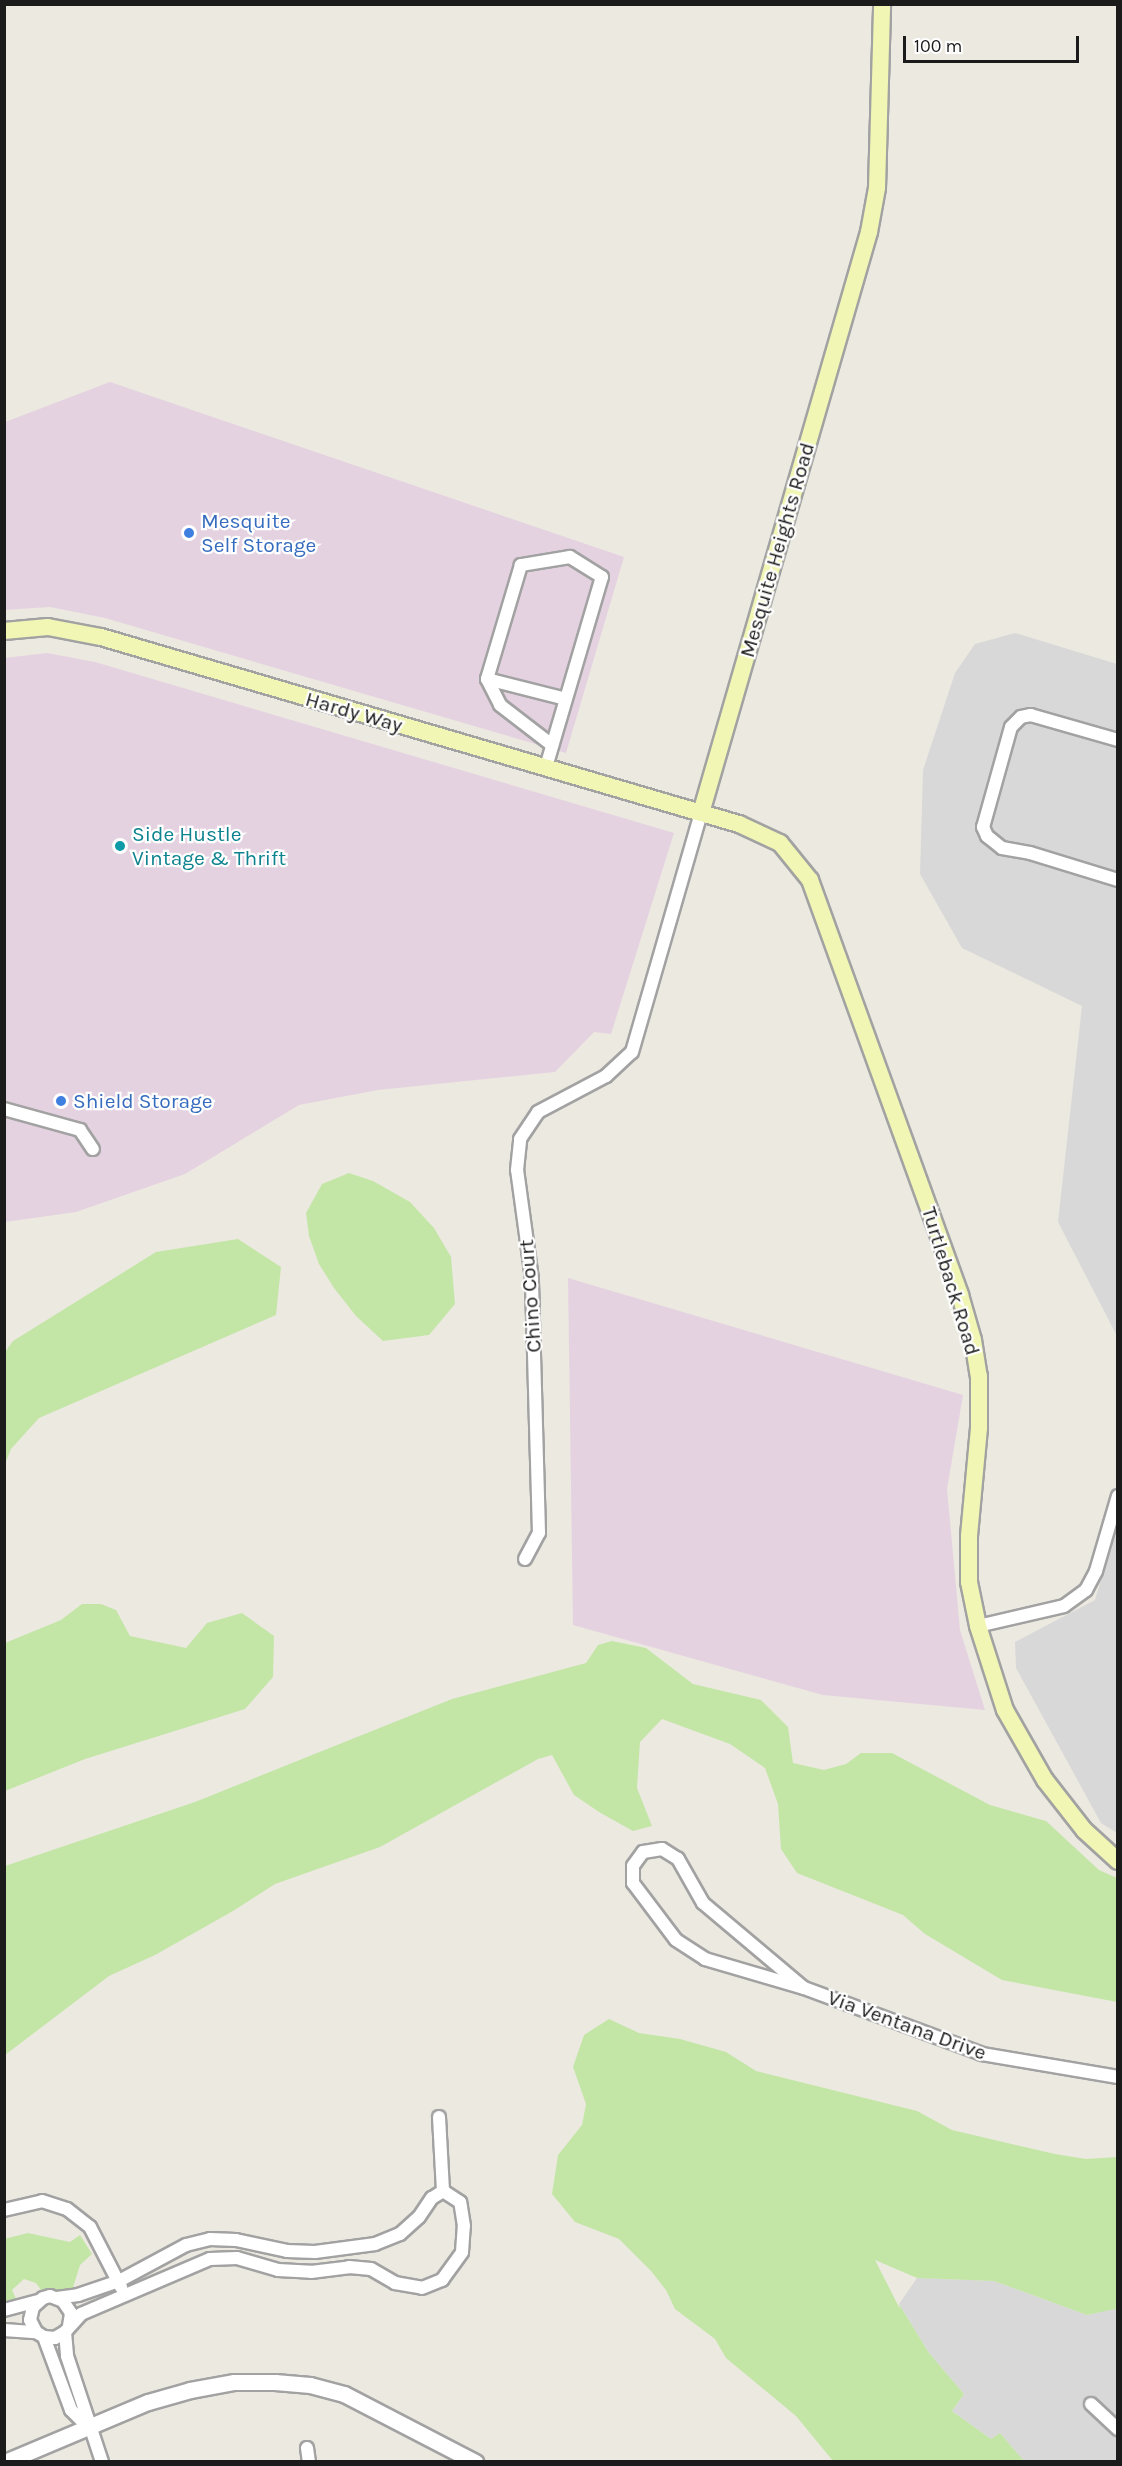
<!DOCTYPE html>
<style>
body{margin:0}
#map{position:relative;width:1122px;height:2466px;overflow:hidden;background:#ece9e0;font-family:Karla,sans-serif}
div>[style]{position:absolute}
.residential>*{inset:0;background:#d9d8d8}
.industrial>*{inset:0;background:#e5d2e1}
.grass>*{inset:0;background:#c3e6a7}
.roads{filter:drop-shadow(2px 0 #a2a2a2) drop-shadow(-2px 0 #a2a2a2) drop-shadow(0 2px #a2a2a2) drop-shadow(0 -2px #a2a2a2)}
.minor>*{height:12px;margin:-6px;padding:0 6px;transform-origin:6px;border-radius:6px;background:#fff}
.tertiary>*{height:15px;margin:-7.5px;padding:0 7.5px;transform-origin:7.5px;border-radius:7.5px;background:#fff}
.secondary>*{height:16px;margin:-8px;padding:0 8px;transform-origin:8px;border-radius:8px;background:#f1f6b4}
.dots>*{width:16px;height:16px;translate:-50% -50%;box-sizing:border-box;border:3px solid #fff;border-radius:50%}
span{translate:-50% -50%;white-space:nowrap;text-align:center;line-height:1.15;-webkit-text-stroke:4.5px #fff;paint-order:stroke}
.shop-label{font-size:21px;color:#366cbe}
.left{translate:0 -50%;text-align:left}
.street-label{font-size:21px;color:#1b1b1b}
.culture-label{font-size:21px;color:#0d838f}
.frame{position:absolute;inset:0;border:6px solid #1b1b1b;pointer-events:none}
.scale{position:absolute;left:903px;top:36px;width:176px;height:27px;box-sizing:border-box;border:3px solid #1b1b1b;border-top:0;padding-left:8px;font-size:18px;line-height:21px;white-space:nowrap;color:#1b1b1b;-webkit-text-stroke:4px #fff;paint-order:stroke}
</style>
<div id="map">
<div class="residential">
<i style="clip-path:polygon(1015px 633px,1117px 664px,1117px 1336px,1058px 1222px,1082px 1006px,962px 948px,920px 874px,923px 770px,955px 673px,975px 644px)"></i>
<i style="clip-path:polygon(1117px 1526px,1117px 1833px,1101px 1823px,1016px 1668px,1015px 1642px,1095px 1600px)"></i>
<i style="clip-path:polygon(917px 2278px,994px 2281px,1087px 2315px,1117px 2308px,1117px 2461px,1024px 2461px,1000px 2433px,991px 2439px,952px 2411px,964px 2394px,929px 2353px,899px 2304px)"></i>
</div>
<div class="industrial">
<i style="clip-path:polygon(110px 382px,624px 557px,566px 753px,105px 618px,50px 607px,5px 610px,5px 422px)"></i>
<i style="clip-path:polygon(47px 653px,95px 662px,674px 833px,611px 1034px,594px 1032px,555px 1072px,378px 1090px,299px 1105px,185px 1174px,76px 1212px,5px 1222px,4px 658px)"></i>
<i style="clip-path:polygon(568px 1278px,963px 1395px,947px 1489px,960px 1630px,985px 1710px,823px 1695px,573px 1625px)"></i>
</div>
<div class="grass">
<i style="clip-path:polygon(349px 1173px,373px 1181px,410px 1202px,434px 1228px,451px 1257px,455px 1304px,429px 1335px,383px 1341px,356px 1316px,334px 1288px,319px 1264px,309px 1236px,306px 1213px,322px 1184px)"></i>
<i style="clip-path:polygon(238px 1239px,281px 1267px,276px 1315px,39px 1418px,11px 1449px,5px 1464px,5px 1352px,13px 1341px,156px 1252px)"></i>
<i style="clip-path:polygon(82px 1604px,101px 1604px,116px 1610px,130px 1636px,186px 1648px,207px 1623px,242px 1613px,274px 1636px,273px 1677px,245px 1709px,85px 1759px,5px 1791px,5px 1643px,61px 1620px)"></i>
<i style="clip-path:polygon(612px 1641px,646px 1648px,693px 1684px,761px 1700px,788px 1727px,793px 1763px,824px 1770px,846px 1764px,861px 1753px,892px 1753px,990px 1805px,1046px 1821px,1099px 1870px,1117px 1878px,1117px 2002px,1002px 1980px,925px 1934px,903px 1915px,797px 1873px,781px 1849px,778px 1804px,765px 1768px,730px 1744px,662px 1719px,640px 1742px,637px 1788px,652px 1826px,633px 1831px,599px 1812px,574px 1795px,552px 1755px,538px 1759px,380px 1847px,275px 1884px,233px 1911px,155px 1955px,109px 1976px,5px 2055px,5px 1866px,195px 1802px,452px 1699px,586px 1663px,598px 1645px)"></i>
<i style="clip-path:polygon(609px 2019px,639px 2033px,680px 2039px,726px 2052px,756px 2071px,917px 2111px,952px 2130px,1055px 2154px,1086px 2159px,1117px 2157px,1118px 2308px,1115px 2309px,1087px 2315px,994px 2281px,917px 2278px,875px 2260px,900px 2309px,899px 2304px,929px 2353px,964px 2394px,952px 2411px,991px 2439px,1000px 2433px,1024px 2461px,833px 2461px,796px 2416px,726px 2358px,715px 2339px,675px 2309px,666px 2290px,651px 2271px,619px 2239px,575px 2222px,552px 2194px,558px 2155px,582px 2125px,586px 2104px,573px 2067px,584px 2035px)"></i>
<i style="clip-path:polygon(28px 2233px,70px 2242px,80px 2235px,92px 2254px,80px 2265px,71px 2294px,52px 2289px,41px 2290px,36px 2283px,24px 2279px,12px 2290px,17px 2301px,5px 2308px,4px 2239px)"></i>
</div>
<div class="roads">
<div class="minor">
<i style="left:487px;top:679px;width:29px;rotate:63deg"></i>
<i style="left:500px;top:705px;width:66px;rotate:37.6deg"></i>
<i style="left:1118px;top:740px;width:91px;rotate:-164deg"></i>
<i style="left:1031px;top:715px;width:10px;rotate:169deg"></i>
<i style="left:1021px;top:717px;width:14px;rotate:135deg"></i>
<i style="left:1011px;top:727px;width:104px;rotate:105.6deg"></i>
<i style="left:983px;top:827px;width:10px;rotate:66deg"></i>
<i style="left:987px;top:836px;width:19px;rotate:39deg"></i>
<i style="left:1002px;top:848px;width:28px;rotate:10deg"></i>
<i style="left:1030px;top:853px;width:92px;rotate:17.1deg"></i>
<i style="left:546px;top:767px;width:198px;rotate:-73.6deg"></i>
<i style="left:602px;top:577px;width:38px;rotate:-148deg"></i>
<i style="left:570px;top:557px;width:50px;rotate:170.7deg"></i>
<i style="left:521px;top:565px;width:119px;rotate:106.6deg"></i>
<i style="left:487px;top:679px;width:81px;rotate:14.2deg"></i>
<i style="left:4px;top:1109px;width:79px;rotate:15.4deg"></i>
<i style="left:80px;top:1130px;width:23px;rotate:56deg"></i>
<i style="left:525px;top:1559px;width:30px;rotate:-62deg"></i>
<i style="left:539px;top:1533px;width:254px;rotate:-91.6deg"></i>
<i style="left:532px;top:1279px;width:110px;rotate:-97.8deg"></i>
<i style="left:517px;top:1170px;width:31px;rotate:-84deg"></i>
<i style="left:520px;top:1139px;width:32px;rotate:-56deg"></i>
<i style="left:538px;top:1112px;width:77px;rotate:-27.9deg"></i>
<i style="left:606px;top:1076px;width:35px;rotate:-43deg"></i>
<i style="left:632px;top:1052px;width:249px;rotate:-73.9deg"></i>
<i style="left:978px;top:1626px;width:88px;rotate:-13.1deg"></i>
<i style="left:1064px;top:1606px;width:27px;rotate:-36deg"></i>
<i style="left:1086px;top:1590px;width:21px;rotate:-62deg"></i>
<i style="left:1096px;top:1571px;width:78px;rotate:-73.7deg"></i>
<i style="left:804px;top:1988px;width:132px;rotate:-139.9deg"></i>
<i style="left:703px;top:1903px;width:51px;rotate:-119.6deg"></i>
<i style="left:678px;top:1859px;width:19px;rotate:-148deg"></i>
<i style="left:662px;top:1849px;width:19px;rotate:171deg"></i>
<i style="left:643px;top:1852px;width:17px;rotate:126deg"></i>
<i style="left:633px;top:1866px;width:17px;rotate:90deg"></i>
<i style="left:633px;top:1883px;width:71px;rotate:53deg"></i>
<i style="left:676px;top:1940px;width:35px;rotate:33deg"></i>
<i style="left:705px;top:1959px;width:103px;rotate:16.3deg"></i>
<i style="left:804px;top:1988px;width:190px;rotate:20.3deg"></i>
<i style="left:982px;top:2054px;width:138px;rotate:9.6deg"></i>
<i style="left:439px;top:2117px;width:74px;rotate:86.9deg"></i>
<i style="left:4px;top:2210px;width:39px;rotate:-13deg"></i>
<i style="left:42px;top:2201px;width:26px;rotate:18deg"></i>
<i style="left:67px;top:2209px;width:29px;rotate:38deg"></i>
<i style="left:90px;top:2227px;width:68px;rotate:62.7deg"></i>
<i style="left:57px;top:2298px;width:21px;rotate:-8deg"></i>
<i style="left:78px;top:2295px;width:43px;rotate:-18.9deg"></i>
<i style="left:119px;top:2281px;width:76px;rotate:-28.2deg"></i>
<i style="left:186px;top:2245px;width:25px;rotate:-14deg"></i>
<i style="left:210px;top:2239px;width:26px;rotate:2deg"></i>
<i style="left:236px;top:2240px;width:52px;rotate:12.2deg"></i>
<i style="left:287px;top:2251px;width:28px;rotate:2deg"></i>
<i style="left:315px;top:2252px;width:61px;rotate:-7.6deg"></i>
<i style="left:375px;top:2244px;width:27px;rotate:-22deg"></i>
<i style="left:400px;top:2234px;width:25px;rotate:-42deg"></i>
<i style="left:419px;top:2217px;width:23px;rotate:-56deg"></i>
<i style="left:432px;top:2198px;width:13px;rotate:-32deg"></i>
<i style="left:4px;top:2310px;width:34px;rotate:-15deg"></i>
<i style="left:69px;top:2326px;width:13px;rotate:-81deg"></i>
<i style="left:71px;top:2313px;width:14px;rotate:-124deg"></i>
<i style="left:63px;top:2301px;width:14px;rotate:-159deg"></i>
<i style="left:50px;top:2296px;width:7px;rotate:164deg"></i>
<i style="left:43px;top:2298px;width:13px;rotate:138deg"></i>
<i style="left:33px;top:2307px;width:13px;rotate:103deg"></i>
<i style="left:30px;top:2320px;width:13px;rotate:63deg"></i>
<i style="left:36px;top:2332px;width:9px;rotate:32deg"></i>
<i style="left:44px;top:2337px;width:11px;rotate:5deg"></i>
<i style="left:55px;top:2338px;width:12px;rotate:-31deg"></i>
<i style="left:65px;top:2332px;width:24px;rotate:-48deg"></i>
<i style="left:81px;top:2314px;width:140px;rotate:-23.1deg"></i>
<i style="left:210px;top:2259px;width:27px;rotate:-2deg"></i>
<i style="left:237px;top:2258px;width:43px;rotate:16.3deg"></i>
<i style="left:278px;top:2270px;width:33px;rotate:3deg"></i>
<i style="left:311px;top:2272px;width:38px;rotate:-7deg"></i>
<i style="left:349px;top:2267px;width:22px;rotate:5deg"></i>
<i style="left:371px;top:2269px;width:28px;rotate:30deg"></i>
<i style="left:395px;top:2283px;width:27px;rotate:10deg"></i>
<i style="left:422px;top:2288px;width:22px;rotate:-22deg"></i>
<i style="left:442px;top:2280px;width:34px;rotate:-54deg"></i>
<i style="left:462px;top:2252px;width:26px;rotate:-86deg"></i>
<i style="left:464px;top:2226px;width:24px;rotate:-99deg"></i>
<i style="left:460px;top:2202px;width:20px;rotate:-147deg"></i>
<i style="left:4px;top:2330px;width:32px;rotate:4deg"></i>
<i style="left:65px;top:2332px;width:24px;rotate:85deg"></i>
<i style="left:67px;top:2356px;width:112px;rotate:71.7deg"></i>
<i style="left:44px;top:2337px;width:78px;rotate:69.7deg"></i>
<i style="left:71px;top:2410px;width:24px;rotate:45deg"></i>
<i style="left:1091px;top:2404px;width:37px;rotate:43deg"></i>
<i style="left:307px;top:2448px;width:14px;rotate:82deg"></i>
</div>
<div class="tertiary">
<i style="left:5px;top:2462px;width:155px;rotate:-22.8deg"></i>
<i style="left:148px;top:2402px;width:44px;rotate:-15.9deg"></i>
<i style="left:190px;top:2390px;width:45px;rotate:-10.3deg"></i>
<i style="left:234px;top:2382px;width:41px"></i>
<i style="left:275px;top:2382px;width:35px;rotate:5deg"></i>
<i style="left:310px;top:2385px;width:35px;rotate:15deg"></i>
<i style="left:344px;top:2394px;width:148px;rotate:27.4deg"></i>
</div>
<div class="secondary">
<i style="left:4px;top:631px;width:44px;rotate:-5.2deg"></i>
<i style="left:48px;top:627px;width:54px;rotate:10.7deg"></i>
<i style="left:101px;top:637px;width:665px;rotate:16.34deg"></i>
<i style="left:739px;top:824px;width:45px;rotate:24.9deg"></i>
<i style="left:780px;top:843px;width:48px;rotate:51deg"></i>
<i style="left:810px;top:880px;width:441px;rotate:70.1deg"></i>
<i style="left:960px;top:1295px;width:47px;rotate:73.9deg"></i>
<i style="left:973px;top:1340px;width:36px;rotate:81deg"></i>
<i style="left:979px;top:1376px;width:52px;rotate:90deg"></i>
<i style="left:979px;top:1428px;width:108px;rotate:95.3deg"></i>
<i style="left:969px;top:1536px;width:46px;rotate:90deg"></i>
<i style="left:969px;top:1582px;width:45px;rotate:78.4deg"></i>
<i style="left:978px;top:1626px;width:88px;rotate:72.2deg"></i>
<i style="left:1005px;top:1710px;width:81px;rotate:60.3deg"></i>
<i style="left:1045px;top:1780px;width:63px;rotate:52deg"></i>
<i style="left:1084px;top:1830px;width:46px;rotate:42.4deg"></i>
<i style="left:701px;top:813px;width:605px;rotate:-73.87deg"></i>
<i style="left:869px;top:232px;width:45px;rotate:-79.7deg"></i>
<i style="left:877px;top:188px;width:184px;rotate:-88.4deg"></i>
</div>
</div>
<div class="dots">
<i style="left:189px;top:533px;background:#3f7fe0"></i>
<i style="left:120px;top:846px;background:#0f9aa8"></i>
<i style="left:61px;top:1101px;background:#3f7fe0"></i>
</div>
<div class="shop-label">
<span class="left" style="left:201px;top:533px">Mesquite<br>Self Storage</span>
<span class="left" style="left:73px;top:1101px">Shield Storage</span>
</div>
<div class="street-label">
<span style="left:777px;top:550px;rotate:-74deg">Mesquite Heights Road</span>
<span style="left:354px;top:712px;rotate:16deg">Hardy Way</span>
<span style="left:951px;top:1281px;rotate:73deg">Turtleback Road</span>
<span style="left:530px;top:1296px;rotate:-94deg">Chino Court</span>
<span style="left:907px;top:2025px;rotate:20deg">Via Ventana Drive</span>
</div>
<div class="culture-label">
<span class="left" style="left:132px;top:846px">Side Hustle<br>Vintage &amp; Thrift</span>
</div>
<div class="frame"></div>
<div class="scale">100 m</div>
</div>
